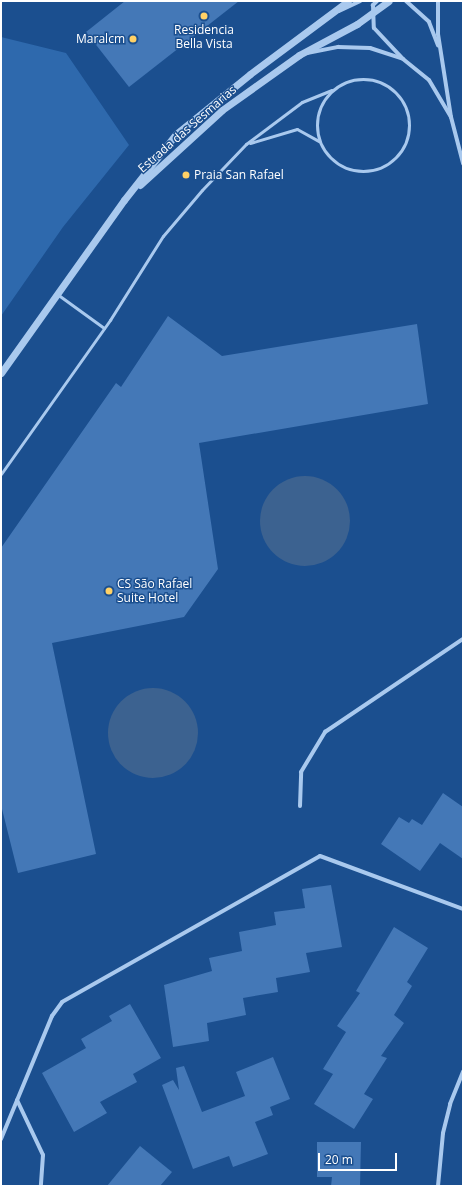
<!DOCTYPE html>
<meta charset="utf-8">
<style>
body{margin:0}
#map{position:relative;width:464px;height:1187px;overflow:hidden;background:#1b4f8f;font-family:"Open Sans",sans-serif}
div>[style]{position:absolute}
.green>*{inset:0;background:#2e69ad}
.water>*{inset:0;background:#3c6290}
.round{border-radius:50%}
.building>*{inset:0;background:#4478b7}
.service>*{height:3px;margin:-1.5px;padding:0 1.5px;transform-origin:1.5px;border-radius:1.5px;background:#a9c9ee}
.service>.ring{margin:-1.5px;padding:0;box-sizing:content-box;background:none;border:3px solid #a9c9ee;border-radius:50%}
.minor>*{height:4px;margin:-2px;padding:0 2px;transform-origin:2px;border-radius:2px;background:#a9c9ee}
.tertiary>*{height:7px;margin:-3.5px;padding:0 3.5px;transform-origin:3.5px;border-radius:3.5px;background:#a9c9ee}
.dots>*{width:11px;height:11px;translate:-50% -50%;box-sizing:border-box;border:2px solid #1b4f8f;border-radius:50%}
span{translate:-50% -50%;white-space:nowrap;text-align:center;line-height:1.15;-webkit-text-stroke:3px #1b4f8f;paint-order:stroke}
.poi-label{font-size:12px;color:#fff}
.right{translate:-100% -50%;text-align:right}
.left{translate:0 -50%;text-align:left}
.street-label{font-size:12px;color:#fff}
.frame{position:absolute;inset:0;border:2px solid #fff;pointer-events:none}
.scale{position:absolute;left:318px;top:1153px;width:79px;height:18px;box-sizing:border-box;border:2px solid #fff;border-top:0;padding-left:5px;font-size:12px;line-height:14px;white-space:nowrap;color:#fff;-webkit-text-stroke:3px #1b4f8f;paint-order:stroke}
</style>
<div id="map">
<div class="green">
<i style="clip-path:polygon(1px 37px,66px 53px,129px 145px,63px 227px,1px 316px)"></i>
</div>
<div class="water">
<i class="round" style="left:260px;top:476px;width:90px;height:90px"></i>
<i class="round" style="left:108px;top:688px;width:90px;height:90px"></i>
</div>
<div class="building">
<i style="clip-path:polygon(125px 1px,239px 1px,129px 87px,86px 32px)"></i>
<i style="clip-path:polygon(168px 316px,222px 356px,417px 324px,428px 404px,199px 443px,218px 569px,184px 617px,52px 643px,96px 854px,18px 873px,1px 805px,1px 548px,116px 383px,121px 387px)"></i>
<i style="clip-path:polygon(443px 793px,463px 807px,463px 859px,440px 843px,420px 871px,381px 844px,399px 817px,409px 823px,412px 819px,422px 825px)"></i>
<i style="clip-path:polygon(331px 885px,342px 947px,306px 953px,310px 972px,276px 978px,278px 992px,243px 998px,246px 1015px,207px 1023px,209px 1041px,173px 1047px,164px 985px,212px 971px,209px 958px,242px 951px,239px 932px,276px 925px,274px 912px,305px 908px,302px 889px)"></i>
<i style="clip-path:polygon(394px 927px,428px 948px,407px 982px,412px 986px,394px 1015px,404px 1023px,381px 1056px,387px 1058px,364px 1094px,373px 1099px,354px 1129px,314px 1104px,333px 1074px,323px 1069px,346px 1032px,337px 1026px,360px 993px,356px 991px)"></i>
<i style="clip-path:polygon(130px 1004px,161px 1058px,133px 1074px,137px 1082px,100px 1102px,107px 1113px,74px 1132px,42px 1073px,86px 1048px,81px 1039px,112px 1021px,109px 1016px)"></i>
<i style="clip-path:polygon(273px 1057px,290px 1099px,270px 1107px,273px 1115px,255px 1122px,268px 1154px,233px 1167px,229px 1156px,193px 1169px,162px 1085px,173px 1080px,179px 1090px,176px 1068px,184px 1066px,202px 1112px,245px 1096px,236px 1072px)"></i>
<i style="clip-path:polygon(317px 1142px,361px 1142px,360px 1186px,331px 1186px,332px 1177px,317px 1177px)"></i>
<i style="clip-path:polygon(140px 1146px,172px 1172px,160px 1186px,107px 1186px)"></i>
</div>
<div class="service">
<i class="ring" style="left:317px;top:79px;width:89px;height:89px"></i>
<i style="left:250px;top:143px;width:49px;rotate:-16.6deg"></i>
<i style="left:297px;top:129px;width:25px;rotate:29deg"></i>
<i style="left:57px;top:294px;width:58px;rotate:35.9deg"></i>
<i style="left:1px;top:474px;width:189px;rotate:-54.7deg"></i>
<i style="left:110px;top:320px;width:99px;rotate:-57.8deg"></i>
<i style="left:163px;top:236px;width:60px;rotate:-49.7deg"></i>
<i style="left:202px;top:190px;width:64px;rotate:-46.3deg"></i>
<i style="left:246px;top:144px;width:70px;rotate:-36.9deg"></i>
<i style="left:302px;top:102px;width:32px;rotate:-22deg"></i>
</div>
<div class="minor">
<i style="left:377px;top:1px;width:6px;rotate:135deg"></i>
<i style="left:373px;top:5px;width:23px;rotate:88deg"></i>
<i style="left:374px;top:28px;width:41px;rotate:47deg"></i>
<i style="left:406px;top:1px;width:31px;rotate:42deg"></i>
<i style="left:429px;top:22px;width:25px;rotate:69deg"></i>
<i style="left:438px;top:1px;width:33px;rotate:90deg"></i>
<i style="left:438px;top:34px;width:84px;rotate:81.1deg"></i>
<i style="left:451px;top:117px;width:48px;rotate:75.4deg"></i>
<i style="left:339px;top:11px;width:23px;rotate:-25deg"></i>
<i style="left:307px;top:53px;width:32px;rotate:-11deg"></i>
<i style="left:338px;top:47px;width:32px;rotate:2deg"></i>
<i style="left:370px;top:48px;width:35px;rotate:18deg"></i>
<i style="left:403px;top:59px;width:33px;rotate:39deg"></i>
<i style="left:429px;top:80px;width:43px;rotate:59.3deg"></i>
<i style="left:300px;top:806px;width:34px;rotate:-88deg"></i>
<i style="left:301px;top:772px;width:47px;rotate:-59deg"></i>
<i style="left:325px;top:732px;width:166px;rotate:-34deg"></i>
<i style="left:17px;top:1100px;width:61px;rotate:64.7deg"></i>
<i style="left:43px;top:1155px;width:31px;rotate:94deg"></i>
<i style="left:1px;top:1139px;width:133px;rotate:-67.5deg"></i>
<i style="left:52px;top:1016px;width:17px;rotate:-54deg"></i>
<i style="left:62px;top:1002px;width:296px;rotate:-29.5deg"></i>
<i style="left:320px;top:856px;width:153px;rotate:20.3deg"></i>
<i style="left:438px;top:1186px;width:53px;rotate:-84.6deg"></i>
<i style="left:443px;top:1133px;width:30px;rotate:-76deg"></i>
<i style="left:450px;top:1104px;width:35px;rotate:-68deg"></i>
</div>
<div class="tertiary">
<i style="left:140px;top:185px;width:111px;rotate:-42.4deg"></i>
<i style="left:222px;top:110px;width:95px;rotate:-35.5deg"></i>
<i style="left:299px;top:55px;width:66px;rotate:-28.1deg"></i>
<i style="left:357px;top:24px;width:39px;rotate:-36deg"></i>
<i style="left:1px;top:373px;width:212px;rotate:-54.6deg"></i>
<i style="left:124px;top:200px;width:84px;rotate:-51.8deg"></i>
<i style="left:176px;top:134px;width:95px;rotate:-39deg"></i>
<i style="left:250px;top:74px;width:122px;rotate:-36.7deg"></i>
</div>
<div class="dots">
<i style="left:204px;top:16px;background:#ffd166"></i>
<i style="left:133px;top:39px;background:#ffd166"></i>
<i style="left:186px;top:175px;background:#ffd166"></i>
<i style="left:109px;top:591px;background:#ffd166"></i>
</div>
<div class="poi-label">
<span style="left:204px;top:37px">Residencia<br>Bella Vista</span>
<span class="right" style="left:125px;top:39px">Maralcm</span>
<span class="left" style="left:194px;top:175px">Praia San Rafael</span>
<span class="left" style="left:117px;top:591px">CS São Rafael<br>Suite Hotel</span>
</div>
<div class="street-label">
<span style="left:187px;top:129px;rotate:-41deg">Estrada das Sesmarias</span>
</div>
<div class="frame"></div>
<div class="scale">20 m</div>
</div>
